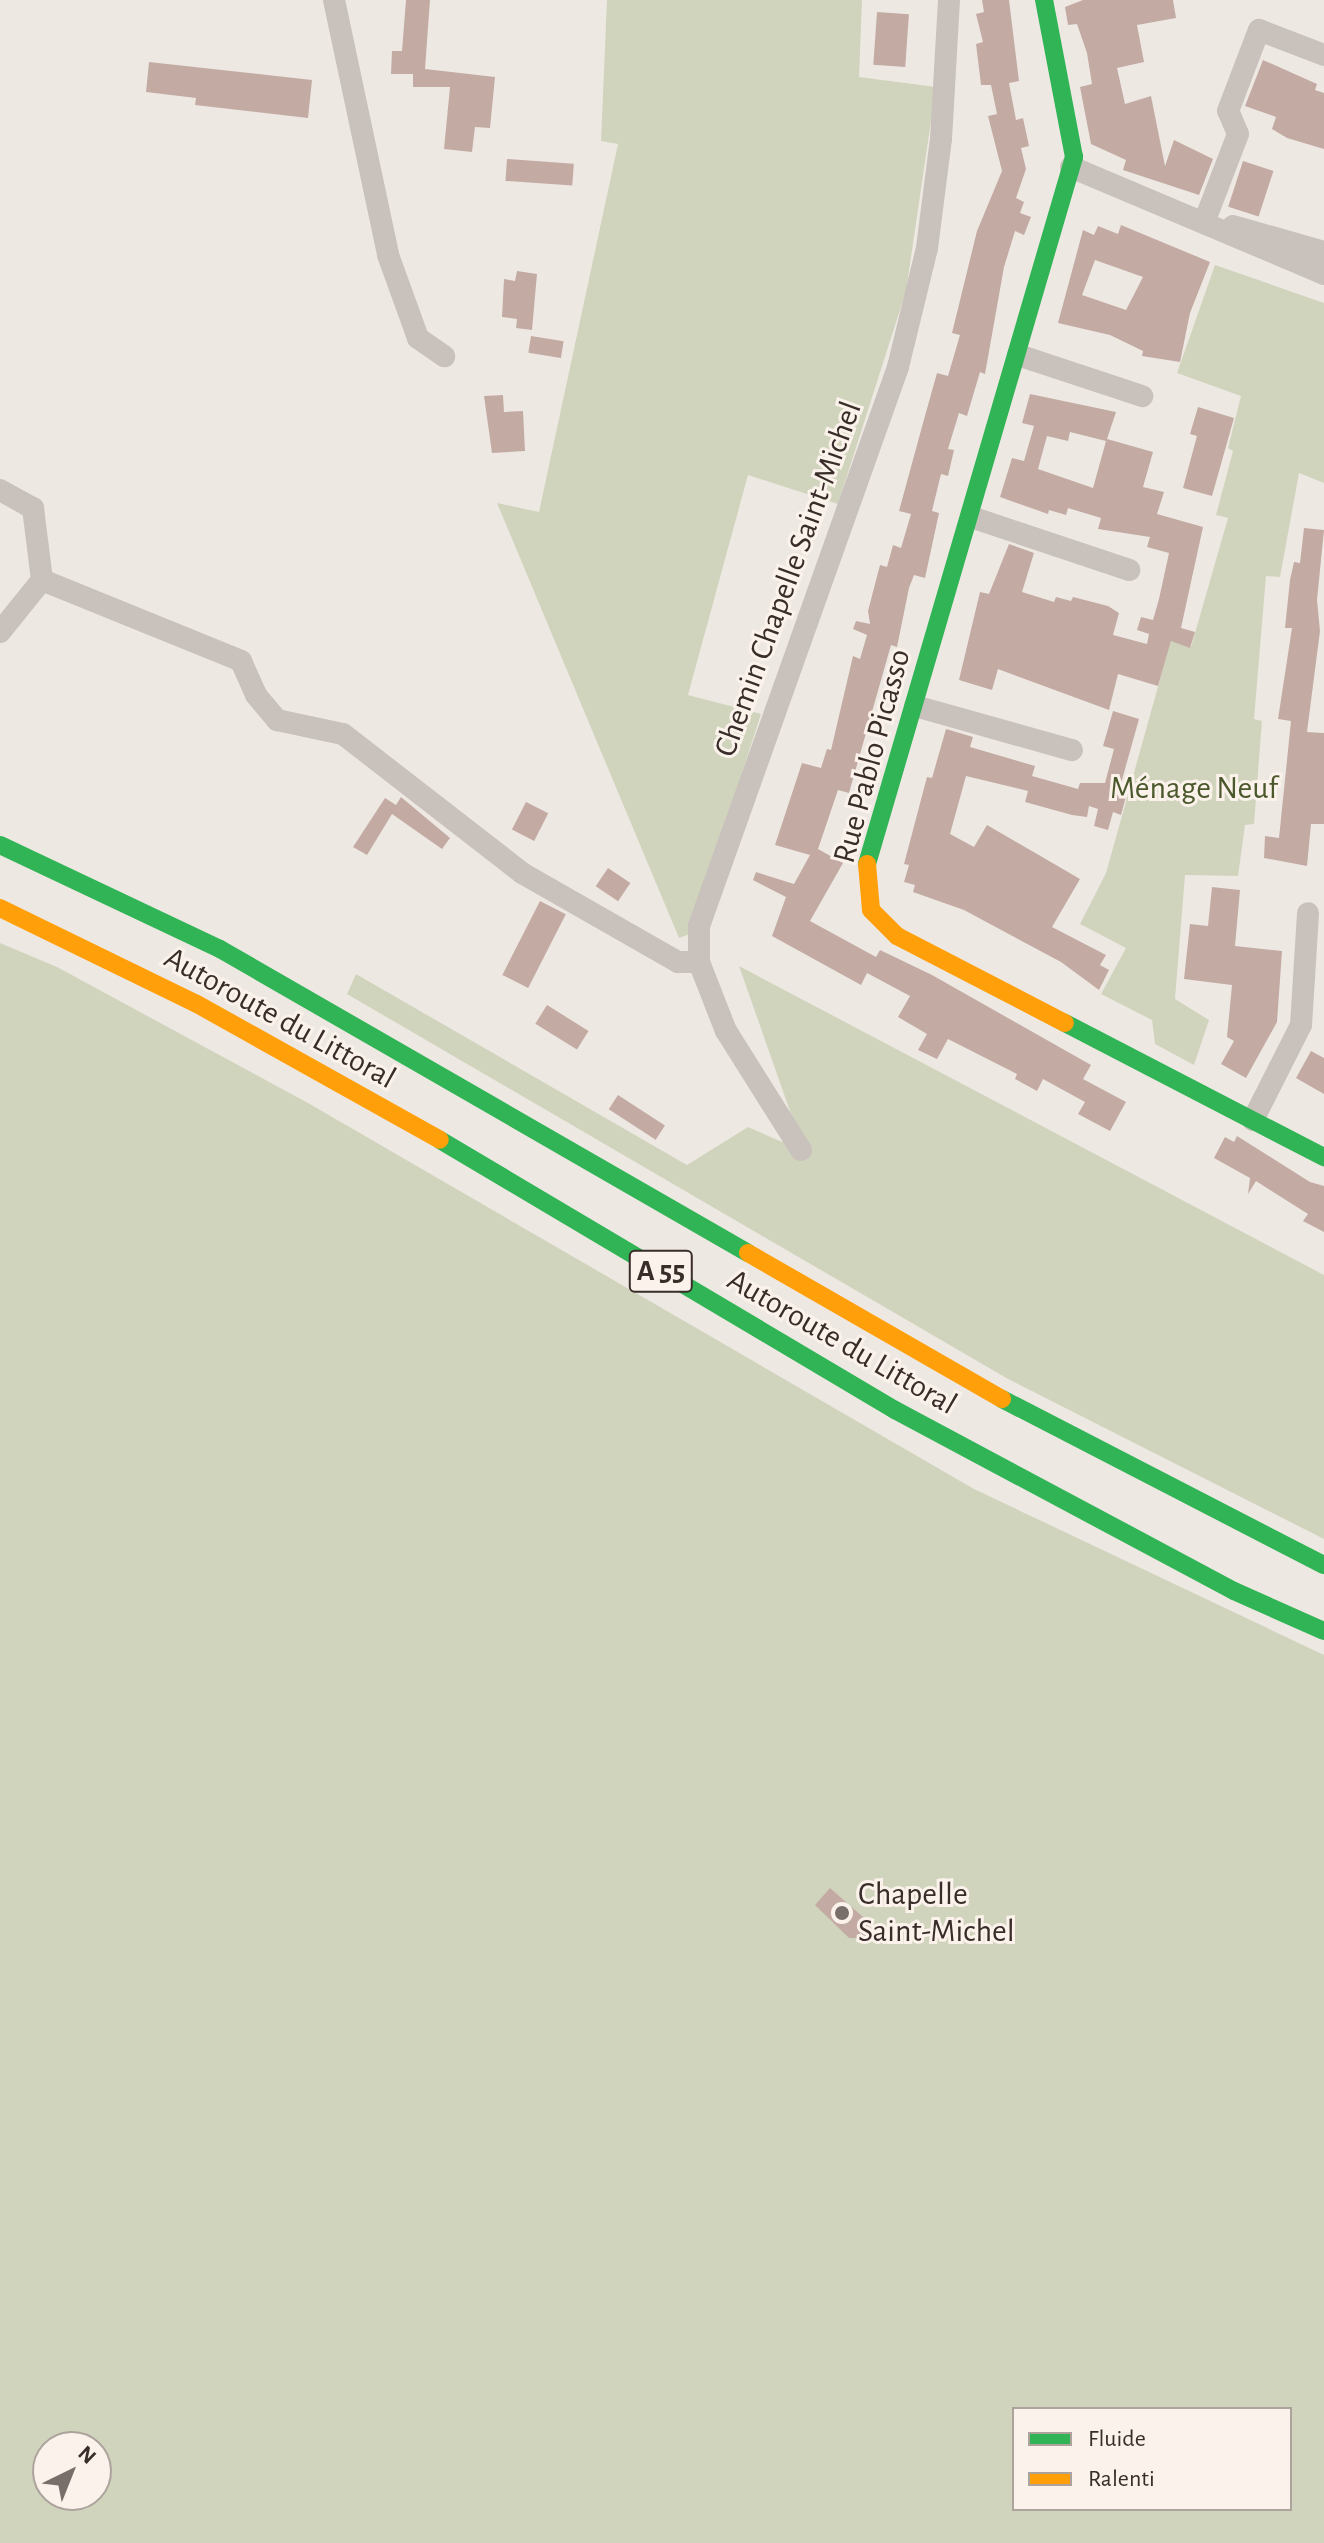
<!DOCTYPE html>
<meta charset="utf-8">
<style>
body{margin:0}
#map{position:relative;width:1324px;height:2543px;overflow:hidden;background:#eee8e3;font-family:"Alegreya Sans",sans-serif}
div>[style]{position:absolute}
.green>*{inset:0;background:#d1d4bd}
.building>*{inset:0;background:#c3aba4;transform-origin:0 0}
.street>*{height:22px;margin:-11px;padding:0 11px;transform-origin:11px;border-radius:11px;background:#c8c1bc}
.fast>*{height:18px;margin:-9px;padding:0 9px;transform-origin:9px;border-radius:9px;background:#30b455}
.slow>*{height:18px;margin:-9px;padding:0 9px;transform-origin:9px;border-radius:9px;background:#ff9f0a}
.dots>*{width:22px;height:22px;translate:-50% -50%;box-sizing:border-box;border:4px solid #fbf2eb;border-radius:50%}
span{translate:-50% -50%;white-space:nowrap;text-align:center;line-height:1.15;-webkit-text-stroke:6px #fbf2eb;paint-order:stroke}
.shield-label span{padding:2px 6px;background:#fbf2eb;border:2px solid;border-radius:6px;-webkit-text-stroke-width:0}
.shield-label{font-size:30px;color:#392d29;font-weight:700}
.street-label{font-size:32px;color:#392d29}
.park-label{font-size:32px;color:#4b582c}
.poi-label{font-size:32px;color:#392d29}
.left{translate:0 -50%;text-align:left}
.legend{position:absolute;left:1012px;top:2407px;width:280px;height:104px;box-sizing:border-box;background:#fbf2eb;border:2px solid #ada39d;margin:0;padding:10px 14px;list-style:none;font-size:24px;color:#392d29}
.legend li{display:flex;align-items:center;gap:16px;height:40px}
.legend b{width:40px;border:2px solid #ada39d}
.north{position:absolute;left:32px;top:2431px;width:80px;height:80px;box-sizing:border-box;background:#fbf2eb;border:2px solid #ada39d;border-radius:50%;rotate:43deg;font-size:22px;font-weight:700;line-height:32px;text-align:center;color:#392d29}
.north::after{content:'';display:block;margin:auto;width:28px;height:36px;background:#786e6a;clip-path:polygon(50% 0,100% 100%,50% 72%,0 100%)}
</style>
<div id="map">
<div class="green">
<i style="clip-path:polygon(607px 0,862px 0,859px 77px,936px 87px,906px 291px,838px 504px,748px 475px,688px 695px,761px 714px,690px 934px,679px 938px,497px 503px,539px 512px,618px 144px,601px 141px)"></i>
<i style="clip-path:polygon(1215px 265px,1324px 303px,1324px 483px,1299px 473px,1280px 577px,1266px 576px,1254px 719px,1262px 721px,1254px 824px,1245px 825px,1238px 876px,1185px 875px,1175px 999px,1209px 1020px,1194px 1065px,1155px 1044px,1152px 1020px,1101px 994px,1126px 948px,1080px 924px,1106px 873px,1171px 640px,1191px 647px,1228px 518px,1216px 515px,1233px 451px,1228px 448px,1241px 396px,1177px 373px)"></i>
<i style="clip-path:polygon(evenodd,0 943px,57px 967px,308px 1103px,974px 1489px,1324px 1655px,1324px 2543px,0 2543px,0 943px,1014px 2409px,1290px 2409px,1290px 2509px,1014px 2509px,1014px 2409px,0 943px,48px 2447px,96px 2447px,96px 2495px,48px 2495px,48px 2447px)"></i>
<i style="clip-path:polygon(739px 966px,1324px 1275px,1324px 1539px,1008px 1379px,347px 994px,356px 974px,687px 1165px,748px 1127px,782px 1142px,797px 1131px)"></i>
</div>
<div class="building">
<i style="clip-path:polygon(406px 0,430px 0,425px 69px,495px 77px,490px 128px,475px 127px,472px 152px,444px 149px,450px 87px,413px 87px,413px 74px,391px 74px,392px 51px,402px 51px)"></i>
<i style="clip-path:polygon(982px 0,1009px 0,1019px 81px,1009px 83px,1016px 120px,1023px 118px,1029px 146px,1021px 148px,1026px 169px,1016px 198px,1024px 202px,1020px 213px,1031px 217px,1024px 235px,1015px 231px,1004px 267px,985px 374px,980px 372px,967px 416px,959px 413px,948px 449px,954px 450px,948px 476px,941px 474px,932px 511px,939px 513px,925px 578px,914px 575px,909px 588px,897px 647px,891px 645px,849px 793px,838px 790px,818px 849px,843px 863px,810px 921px,876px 957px,880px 950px,932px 975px,1091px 1065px,1083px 1079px,1126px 1102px,1110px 1131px,1078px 1114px,1085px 1102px,1043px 1079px,1037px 1091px,1015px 1079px,1017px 1074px,948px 1039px,937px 1059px,918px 1050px,927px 1034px,898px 1017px,910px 996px,867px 973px,861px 985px,772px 936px,786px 897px,753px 880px,756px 872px,794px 884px,810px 855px,775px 845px,802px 763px,821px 768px,827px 749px,831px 750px,853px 656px,860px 659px,867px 635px,853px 629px,856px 621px,870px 624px,868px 611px,880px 565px,887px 567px,893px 545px,901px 548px,911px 514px,899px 511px,923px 423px,937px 373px,948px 376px,960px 335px,952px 333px,977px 231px,1002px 171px,988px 116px,997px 114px,991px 85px,981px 85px,976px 44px,983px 42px,976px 14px,984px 12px)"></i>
<i style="clip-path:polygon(1083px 0,1173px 0,1176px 18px,1137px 25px,1144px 62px,1117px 68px,1125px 104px,1151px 96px,1165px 166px,1174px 140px,1213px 159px,1199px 195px,1123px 170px,1126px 160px,1091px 144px,1080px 87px,1092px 84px,1087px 53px,1077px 24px,1068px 25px,1065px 7px)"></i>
<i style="left:877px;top:12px;width:32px;height:53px;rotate:4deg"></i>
<i style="clip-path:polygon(1263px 60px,1317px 84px,1315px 90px,1324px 93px,1324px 149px,1287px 138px,1272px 129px,1276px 117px,1245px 106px)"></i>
<i style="clip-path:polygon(149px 62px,312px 80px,308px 118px,195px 105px,196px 98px,146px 92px)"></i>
<i style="left:507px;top:159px;width:67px;height:22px;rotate:4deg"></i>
<i style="left:1243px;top:161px;width:32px;height:48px;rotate:18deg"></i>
<i style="clip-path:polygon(evenodd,1121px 225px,1210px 262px,1190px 313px,1180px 362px,1142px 356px,1143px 351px,1110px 335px,1058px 323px,1083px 230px,1094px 235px,1098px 226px,1118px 234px,1121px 225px,1095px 260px,1143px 277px,1126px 310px,1082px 295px,1095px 260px)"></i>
<i style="clip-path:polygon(517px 271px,537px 274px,532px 330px,516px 328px,517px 319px,502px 317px,504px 279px,515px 281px)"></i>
<i style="left:531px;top:336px;width:33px;height:17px;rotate:9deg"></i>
<i style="clip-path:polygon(evenodd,1030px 394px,1116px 412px,1107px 439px,1153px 452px,1143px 487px,1164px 492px,1157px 514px,1203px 527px,1181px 628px,1195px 632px,1190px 648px,1171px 641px,1158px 686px,1118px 674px,1109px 710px,998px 669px,992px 690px,959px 680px,980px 592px,989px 594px,1009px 544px,1034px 553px,1022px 592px,1054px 602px,1056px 597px,1071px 601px,1073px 597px,1108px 606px,1119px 613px,1113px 635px,1147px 644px,1149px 634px,1137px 630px,1141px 617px,1153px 620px,1159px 599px,1169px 553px,1147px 547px,1150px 537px,1098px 529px,1101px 518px,1068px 508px,1066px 515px,1049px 510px,1048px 514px,1000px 497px,1012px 458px,1024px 461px,1034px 426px,1022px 423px,1030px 394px,1070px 432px,1106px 441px,1093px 488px,1038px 469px,1047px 436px,1068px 441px,1070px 432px)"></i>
<i style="clip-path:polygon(503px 395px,504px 412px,523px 411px,525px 451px,492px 453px,484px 396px)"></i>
<i style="clip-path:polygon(1198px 407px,1234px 418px,1212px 496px,1183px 488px,1197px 436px,1190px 434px)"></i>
<i style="clip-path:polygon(1304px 528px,1324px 530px,1317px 600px,1320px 631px,1307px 732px,1324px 733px,1324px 824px,1311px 824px,1307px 866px,1264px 858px,1265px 836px,1279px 838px,1291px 721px,1278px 719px,1292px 628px,1285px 628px,1290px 580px,1294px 562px,1300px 563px)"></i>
<i style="clip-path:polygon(1113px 711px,1139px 719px,1120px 787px,1128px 789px,1121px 815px,1113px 812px,1108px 830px,1094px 826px,1098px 809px,1089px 806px,1087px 817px,1072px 815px,1025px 802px,1028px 791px,966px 776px,950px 834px,974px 847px,987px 825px,1080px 879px,1052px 927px,1106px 955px,1100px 965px,1109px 970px,1099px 990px,1061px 962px,964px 910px,913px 892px,915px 885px,904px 882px,909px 865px,904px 864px,927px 777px,932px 778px,946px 729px,973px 737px,970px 747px,1035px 766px,1032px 776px,1078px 789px,1080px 783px,1105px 783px,1114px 749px,1103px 746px)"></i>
<i style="clip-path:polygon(401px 797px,450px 838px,442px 849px,392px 814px,367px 855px,353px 847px,385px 798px,396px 805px)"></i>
<i style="left:526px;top:802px;width:25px;height:31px;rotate:27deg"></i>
<i style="left:608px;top:868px;width:27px;height:22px;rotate:34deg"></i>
<i style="clip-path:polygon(1212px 887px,1240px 890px,1235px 946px,1282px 951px,1277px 1022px,1246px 1078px,1221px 1064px,1234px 1041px,1227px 1037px,1232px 985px,1184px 979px,1190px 924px,1208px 926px)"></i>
<i style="left:540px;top:901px;width:29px;height:83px;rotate:27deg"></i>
<i style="left:547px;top:1005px;width:49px;height:22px;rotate:32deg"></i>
<i style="clip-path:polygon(1311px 1051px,1324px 1058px,1324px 1094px,1296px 1078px)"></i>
<i style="left:618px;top:1095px;width:56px;height:17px;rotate:33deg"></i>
<i style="clip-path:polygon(1237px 1136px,1310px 1182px,1324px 1186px,1324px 1232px,1303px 1221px,1308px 1214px,1256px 1181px,1248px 1194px,1250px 1178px,1214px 1158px,1225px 1137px,1234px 1142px)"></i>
<i style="clip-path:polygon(830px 1888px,871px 1924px,865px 1938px,849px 1938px,815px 1905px)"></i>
</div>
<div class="street">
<i style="left:334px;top:0;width:261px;rotate:78deg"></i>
<i style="left:388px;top:255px;width:88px;rotate:70.1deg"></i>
<i style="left:418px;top:338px;width:32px;rotate:35deg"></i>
<i style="left:1071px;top:167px;width:275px;rotate:22.9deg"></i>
<i style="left:1205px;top:220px;width:92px;rotate:-69deg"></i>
<i style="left:1238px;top:134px;width:25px;rotate:-113deg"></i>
<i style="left:1228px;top:111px;width:87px;rotate:-69.1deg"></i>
<i style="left:1259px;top:30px;width:70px;rotate:21deg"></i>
<i style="left:1233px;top:226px;width:95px;rotate:15.9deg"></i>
<i style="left:1018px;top:355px;width:131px;rotate:18.3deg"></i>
<i style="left:0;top:490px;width:38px;rotate:29deg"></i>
<i style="left:33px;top:508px;width:73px;rotate:82.9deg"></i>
<i style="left:971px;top:517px;width:167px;rotate:18.5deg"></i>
<i style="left:0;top:632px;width:67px;rotate:-51.1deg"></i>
<i style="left:42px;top:580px;width:215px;rotate:22.1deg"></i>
<i style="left:241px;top:661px;width:37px;rotate:66deg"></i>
<i style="left:256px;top:695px;width:33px;rotate:50deg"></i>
<i style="left:277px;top:720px;width:67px;rotate:12deg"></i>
<i style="left:343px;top:734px;width:227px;rotate:37.8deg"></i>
<i style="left:522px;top:873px;width:180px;rotate:29.7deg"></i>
<i style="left:678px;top:962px;width:21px"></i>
<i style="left:915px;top:706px;width:163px;rotate:15.7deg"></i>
<i style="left:1253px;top:1120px;width:106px;rotate:-63.2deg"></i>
<i style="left:1301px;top:1025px;width:112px;rotate:-86.4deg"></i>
<i style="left:801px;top:1150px;width:141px;rotate:-122.2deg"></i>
<i style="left:726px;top:1031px;width:74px;rotate:-111.4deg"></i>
<i style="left:699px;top:962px;width:36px;rotate:-90deg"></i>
<i style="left:699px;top:926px;width:593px;rotate:-70.4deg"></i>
<i style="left:898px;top:367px;width:122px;rotate:-76.3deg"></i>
<i style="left:927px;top:248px;width:110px;rotate:-82.7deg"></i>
<i style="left:941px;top:139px;width:139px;rotate:-86.7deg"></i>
</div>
<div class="fast">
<i style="left:0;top:845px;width:243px;rotate:25.3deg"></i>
<i style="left:220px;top:949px;width:609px;rotate:29.93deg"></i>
<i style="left:867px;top:864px;width:737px;rotate:-73.68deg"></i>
<i style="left:1074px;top:157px;width:160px;rotate:-100.8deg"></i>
<i style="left:1065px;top:1023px;width:292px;rotate:27.4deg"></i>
<i style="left:440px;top:1140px;width:529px;rotate:30.69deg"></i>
<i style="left:895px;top:1410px;width:384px;rotate:28.1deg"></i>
<i style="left:1234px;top:1591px;width:98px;rotate:24deg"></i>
<i style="left:1002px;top:1399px;width:362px;rotate:27.3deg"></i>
</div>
<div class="slow">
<i style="left:867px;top:864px;width:46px;rotate:85deg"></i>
<i style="left:871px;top:910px;width:37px;rotate:45deg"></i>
<i style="left:897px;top:936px;width:189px;rotate:27.4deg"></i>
<i style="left:0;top:908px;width:219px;rotate:26deg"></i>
<i style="left:197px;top:1004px;width:278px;rotate:29.2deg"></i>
<i style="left:748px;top:1253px;width:293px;rotate:29.9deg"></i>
</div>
<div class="dots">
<i style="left:842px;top:1913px;background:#786e6a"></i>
</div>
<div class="shield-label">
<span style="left:661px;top:1271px">A 55</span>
</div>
<div class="street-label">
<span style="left:788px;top:579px;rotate:-70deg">Chemin Chapelle Saint-Michel</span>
<span style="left:872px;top:756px;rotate:-75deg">Rue Pablo Picasso</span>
<span style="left:280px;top:1018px;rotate:29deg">Autoroute du Littoral</span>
<span style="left:842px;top:1342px;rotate:30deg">Autoroute du Littoral</span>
</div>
<div class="park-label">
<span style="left:1194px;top:788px">Ménage Neuf</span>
</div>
<div class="poi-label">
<span class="left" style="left:858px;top:1913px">Chapelle<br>Saint-Michel</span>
</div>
<ul class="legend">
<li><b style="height:10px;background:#30b455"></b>Fluide</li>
<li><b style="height:10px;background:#ff9f0a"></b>Ralenti</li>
</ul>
<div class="north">N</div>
</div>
